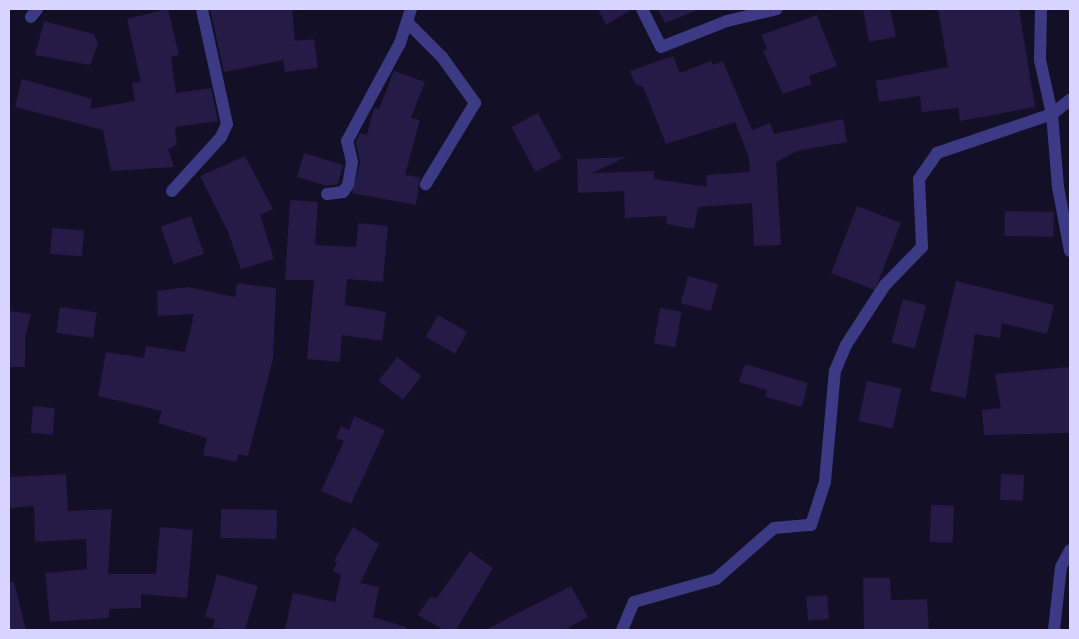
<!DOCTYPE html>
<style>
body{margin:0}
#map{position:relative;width:1079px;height:639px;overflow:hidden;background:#130f26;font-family:"Varela Round",sans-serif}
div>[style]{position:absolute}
.building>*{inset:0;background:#241b47;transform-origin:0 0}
.minor>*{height:12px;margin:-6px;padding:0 6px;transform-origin:6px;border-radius:6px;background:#3d3a85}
span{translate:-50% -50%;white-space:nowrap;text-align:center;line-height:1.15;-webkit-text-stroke:4.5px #130f26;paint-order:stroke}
.frame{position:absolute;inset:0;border:10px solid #d9d4ff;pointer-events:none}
</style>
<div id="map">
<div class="building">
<i style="clip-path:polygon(168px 9px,179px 55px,171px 57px,176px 93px,211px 88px,218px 121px,175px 127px,177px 145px,168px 149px,174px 167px,111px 171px,103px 130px,15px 107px,22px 79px,92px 99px,90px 109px,135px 101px,132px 83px,141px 82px,127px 19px)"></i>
<i style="clip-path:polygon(210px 9px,292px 9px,295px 41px,314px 39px,318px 68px,285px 72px,283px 60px,224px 72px)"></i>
<i style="clip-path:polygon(598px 9px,632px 9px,606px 25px)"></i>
<i style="clip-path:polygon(658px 9px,700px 9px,665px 23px)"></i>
<i style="clip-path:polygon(863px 9px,890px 9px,896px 37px,869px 42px)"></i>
<i style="clip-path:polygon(938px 9px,1019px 9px,1035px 107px,960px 121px,958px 108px,922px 112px,920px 96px,879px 102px,876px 81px,948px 67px)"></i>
<i style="clip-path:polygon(817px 15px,837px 66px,809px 76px,812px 84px,783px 94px,763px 51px,767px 49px,761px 35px)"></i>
<i style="clip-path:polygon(44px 21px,94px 34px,98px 44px,90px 65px,35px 55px)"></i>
<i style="clip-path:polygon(673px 56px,680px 73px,711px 61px,713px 65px,723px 61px,752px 130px,770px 123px,774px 134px,843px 119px,847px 142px,797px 151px,776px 162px,781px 245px,754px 246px,752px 203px,698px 207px,694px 229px,666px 224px,667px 216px,625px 218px,624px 191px,578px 193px,577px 159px,626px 157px,592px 173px,654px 171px,654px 179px,707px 187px,706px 175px,750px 172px,749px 158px,735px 122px,666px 144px,643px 87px,635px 84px,630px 71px)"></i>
<i style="clip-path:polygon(394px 71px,425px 82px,411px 118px,420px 120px,405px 175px,420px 177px,416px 205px,352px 193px,360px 163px,356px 142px,360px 133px,367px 135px,374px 108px,379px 109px)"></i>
<i style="left:538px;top:113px;width:51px;height:30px;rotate:62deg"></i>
<i style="clip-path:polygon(304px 153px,343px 165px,338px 184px,327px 186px,297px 177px)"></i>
<i style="clip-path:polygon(245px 156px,273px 209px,260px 215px,274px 259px,241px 269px,228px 232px,200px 176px)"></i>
<i style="clip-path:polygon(290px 200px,318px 202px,315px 245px,356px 247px,358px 223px,388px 226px,383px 282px,347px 279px,345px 305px,386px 312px,382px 341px,342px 335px,340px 362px,307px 359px,314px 280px,285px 280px)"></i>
<i style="left:857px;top:206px;width:47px;height:72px;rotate:21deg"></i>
<i style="left:1005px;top:211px;width:49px;height:25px;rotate:1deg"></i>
<i style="left:191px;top:216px;width:40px;height:32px;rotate:71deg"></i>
<i style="left:52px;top:228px;width:32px;height:26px;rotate:4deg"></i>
<i style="left:688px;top:276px;width:31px;height:28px;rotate:15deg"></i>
<i style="clip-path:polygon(956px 281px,1054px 305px,1047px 334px,1002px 323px,1000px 338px,975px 334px,966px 398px,930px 391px)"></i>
<i style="clip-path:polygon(237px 283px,276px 288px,273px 359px,248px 456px,238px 454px,237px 462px,203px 455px,207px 438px,158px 423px,162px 411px,98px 396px,106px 352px,144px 358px,146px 346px,185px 352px,194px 314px,158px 316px,157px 291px,188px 287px,235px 297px)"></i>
<i style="left:903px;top:299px;width:24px;height:45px;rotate:15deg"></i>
<i style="left:60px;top:307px;width:37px;height:26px;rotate:8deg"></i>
<i style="left:660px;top:308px;width:22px;height:36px;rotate:10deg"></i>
<i style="clip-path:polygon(9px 311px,31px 314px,25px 337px,25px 367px,9px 367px)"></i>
<i style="left:438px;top:315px;width:34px;height:25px;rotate:30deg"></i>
<i style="left:397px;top:357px;width:31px;height:30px;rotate:38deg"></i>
<i style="clip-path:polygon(745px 364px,808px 383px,802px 407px,765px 397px,767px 390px,739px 382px)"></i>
<i style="clip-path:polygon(1069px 367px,1070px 433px,984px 435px,982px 410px,1001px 408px,995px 374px)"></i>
<i style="left:867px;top:381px;width:35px;height:41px;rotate:12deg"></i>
<i style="left:33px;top:406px;width:22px;height:27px;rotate:5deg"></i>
<i style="clip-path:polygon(354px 416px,385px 430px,351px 504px,321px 491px,344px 441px,336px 438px,341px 426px,349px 430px)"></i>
<i style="clip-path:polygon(66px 474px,68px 511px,112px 509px,108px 574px,156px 574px,160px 527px,193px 530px,187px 598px,141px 594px,141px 608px,109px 609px,109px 618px,50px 622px,45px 573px,87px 569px,86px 539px,35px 542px,34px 506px,9px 508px,9px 477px)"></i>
<i style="left:1001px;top:474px;width:23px;height:26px;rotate:2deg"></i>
<i style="left:931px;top:505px;width:23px;height:37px;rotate:2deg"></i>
<i style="left:221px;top:509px;width:56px;height:29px;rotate:1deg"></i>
<i style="clip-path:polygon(353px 527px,379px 544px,360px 583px,379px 587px,373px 617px,406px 627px,406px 630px,285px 630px,293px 593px,335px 602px,341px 575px,333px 571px,337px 562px,334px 561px)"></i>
<i style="clip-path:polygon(470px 551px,493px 568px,456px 630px,444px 630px,418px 615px,430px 597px,437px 598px)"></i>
<i style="clip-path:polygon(217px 574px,258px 586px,245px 630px,212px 628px,215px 619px,205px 617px)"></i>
<i style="clip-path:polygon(863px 578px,890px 578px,891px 600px,927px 599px,929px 630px,864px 630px)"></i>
<i style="clip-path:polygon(9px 582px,14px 582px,26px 630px,9px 630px)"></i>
<i style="clip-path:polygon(571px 586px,588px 617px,564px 630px,485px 630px)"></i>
<i style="left:827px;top:595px;width:24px;height:21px;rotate:85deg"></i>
</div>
<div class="minor">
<i style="left:642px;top:9px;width:42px;rotate:63.4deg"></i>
<i style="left:661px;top:47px;width:71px;rotate:-21.5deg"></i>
<i style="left:727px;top:21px;width:51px;rotate:-13.5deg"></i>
<i style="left:1041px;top:9px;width:51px;rotate:91.1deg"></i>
<i style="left:1040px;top:60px;width:55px;rotate:77.5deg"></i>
<i style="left:1052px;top:114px;width:73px;rotate:85.3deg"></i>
<i style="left:1058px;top:187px;width:65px;rotate:79.4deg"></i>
<i style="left:31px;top:17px;width:10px;rotate:-53deg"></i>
<i style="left:407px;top:22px;width:49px;rotate:45deg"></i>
<i style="left:442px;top:57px;width:57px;rotate:54.3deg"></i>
<i style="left:475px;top:103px;width:95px;rotate:121.2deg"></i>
<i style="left:172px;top:191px;width:73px;rotate:-47.8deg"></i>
<i style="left:221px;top:137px;width:14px;rotate:-65deg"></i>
<i style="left:227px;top:124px;width:118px;rotate:-102.3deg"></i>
<i style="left:327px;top:194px;width:16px;rotate:-7deg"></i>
<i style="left:343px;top:192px;width:9px;rotate:-54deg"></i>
<i style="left:348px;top:185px;width:23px;rotate:-80deg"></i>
<i style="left:352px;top:162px;width:22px;rotate:-103deg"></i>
<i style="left:347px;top:141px;width:111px;rotate:-61.6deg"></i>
<i style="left:400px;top:43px;width:36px;rotate:-72deg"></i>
<i style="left:622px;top:630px;width:30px;rotate:-67deg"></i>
<i style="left:634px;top:602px;width:85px;rotate:-15.7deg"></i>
<i style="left:716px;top:579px;width:77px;rotate:-41.3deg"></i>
<i style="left:774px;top:528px;width:37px;rotate:-5deg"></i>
<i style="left:811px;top:525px;width:45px;rotate:-72deg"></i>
<i style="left:825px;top:482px;width:111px;rotate:-84.9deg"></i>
<i style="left:835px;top:371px;width:28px;rotate:-67deg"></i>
<i style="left:846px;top:345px;width:72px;rotate:-57deg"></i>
<i style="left:885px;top:285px;width:53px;rotate:-45.8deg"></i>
<i style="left:922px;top:247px;width:68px;rotate:-92.5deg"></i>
<i style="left:919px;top:179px;width:32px;rotate:-55deg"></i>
<i style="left:937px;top:153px;width:121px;rotate:-18.7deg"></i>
<i style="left:1052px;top:114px;width:23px;rotate:-38deg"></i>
<i style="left:1054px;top:630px;width:63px;rotate:-83.7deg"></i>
<i style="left:1061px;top:567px;width:19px;rotate:-62deg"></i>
</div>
<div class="frame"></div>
</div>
